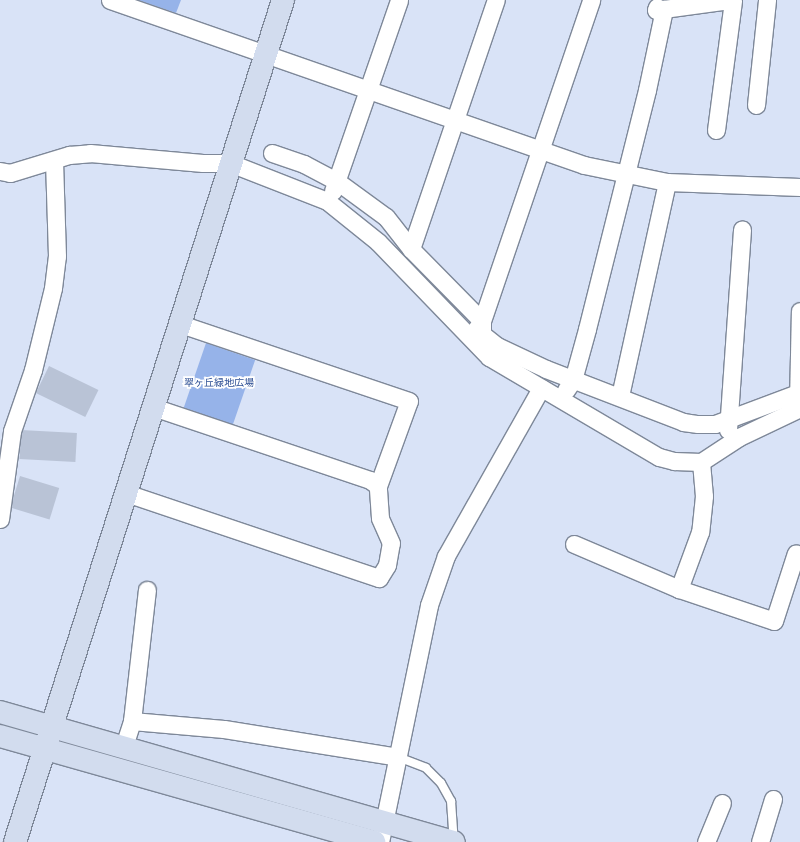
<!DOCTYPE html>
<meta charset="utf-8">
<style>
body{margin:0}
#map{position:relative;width:800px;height:842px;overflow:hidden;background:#d9e3f7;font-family:Overpass,"Noto Sans JP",sans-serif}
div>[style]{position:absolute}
.green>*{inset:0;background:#96b3e9;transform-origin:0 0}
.building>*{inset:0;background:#b9c3d6;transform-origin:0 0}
.roads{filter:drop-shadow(1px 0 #7e8899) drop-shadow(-1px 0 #7e8899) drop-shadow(0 1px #7e8899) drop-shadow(0 -1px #7e8899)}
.lane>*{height:8px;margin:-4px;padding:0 4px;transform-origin:4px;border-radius:4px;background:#fff}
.street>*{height:17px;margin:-8.5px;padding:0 8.5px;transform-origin:8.5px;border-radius:8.5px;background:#fff}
.secondary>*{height:22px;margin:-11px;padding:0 11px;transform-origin:11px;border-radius:11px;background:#d2dcee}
span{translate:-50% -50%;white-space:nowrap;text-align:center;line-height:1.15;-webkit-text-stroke:3.5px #fff;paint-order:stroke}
.park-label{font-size:10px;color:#2d4f94}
</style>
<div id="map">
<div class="green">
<i style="clip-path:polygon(138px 0,181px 0,176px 13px)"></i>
<i style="left:206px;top:343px;width:52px;height:70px;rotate:19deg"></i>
</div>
<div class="building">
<i style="left:49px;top:366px;width:55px;height:30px;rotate:26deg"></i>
<i style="left:21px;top:430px;width:56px;height:29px;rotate:3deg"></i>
<i style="left:20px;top:476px;width:41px;height:33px;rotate:17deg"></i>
</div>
<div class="roads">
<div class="lane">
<i style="left:398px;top:757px;width:30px;rotate:21deg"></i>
<i style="left:426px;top:768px;width:21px;rotate:45deg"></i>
<i style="left:441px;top:783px;width:21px;rotate:61deg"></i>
<i style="left:451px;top:801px;width:32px;rotate:86deg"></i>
</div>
<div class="street">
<i style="left:110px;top:0;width:502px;rotate:19.19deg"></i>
<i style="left:584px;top:165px;width:85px;rotate:11.6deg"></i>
<i style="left:667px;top:182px;width:133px;rotate:2.2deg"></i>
<i style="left:657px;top:7px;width:3px;rotate:108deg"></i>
<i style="left:656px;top:10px;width:76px;rotate:-7.6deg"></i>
<i style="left:756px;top:105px;width:106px;rotate:-84deg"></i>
<i style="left:716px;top:130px;width:131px;rotate:-82.5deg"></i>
<i style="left:272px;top:153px;width:34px;rotate:19deg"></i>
<i style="left:304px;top:164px;width:38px;rotate:28deg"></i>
<i style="left:338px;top:182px;width:59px;rotate:36.1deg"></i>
<i style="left:386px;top:217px;width:41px;rotate:52deg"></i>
<i style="left:411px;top:249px;width:101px;rotate:45.4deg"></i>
<i style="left:482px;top:321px;width:13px;rotate:90deg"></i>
<i style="left:482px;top:334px;width:19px;rotate:39deg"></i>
<i style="left:497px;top:346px;width:54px;rotate:25.1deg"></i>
<i style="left:546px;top:369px;width:147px;rotate:21.1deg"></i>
<i style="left:683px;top:422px;width:15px;rotate:8deg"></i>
<i style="left:698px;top:424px;width:17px"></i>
<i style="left:715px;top:424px;width:89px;rotate:-20.5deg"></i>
<i style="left:0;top:171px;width:10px;rotate:11deg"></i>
<i style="left:10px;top:173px;width:62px;rotate:-17deg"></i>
<i style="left:69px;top:155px;width:21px;rotate:-5deg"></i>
<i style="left:90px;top:153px;width:113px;rotate:5.1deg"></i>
<i style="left:203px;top:163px;width:27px"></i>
<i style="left:230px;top:163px;width:104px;rotate:21.4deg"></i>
<i style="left:327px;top:201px;width:65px;rotate:38.8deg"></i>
<i style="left:378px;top:242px;width:160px;rotate:46deg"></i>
<i style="left:489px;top:357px;width:197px;rotate:30.5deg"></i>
<i style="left:659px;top:457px;width:16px;rotate:15deg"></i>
<i style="left:674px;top:461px;width:27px;rotate:2deg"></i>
<i style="left:701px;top:462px;width:45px;rotate:-33.3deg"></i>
<i style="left:739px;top:437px;width:68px;rotate:-25.4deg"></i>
<i style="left:333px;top:191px;width:202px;rotate:-70.9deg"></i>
<i style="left:411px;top:249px;width:263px;rotate:-71.2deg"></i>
<i style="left:476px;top:329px;width:10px;rotate:-53deg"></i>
<i style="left:482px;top:321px;width:339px;rotate:-71.2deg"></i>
<i style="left:566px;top:390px;width:12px;rotate:-55deg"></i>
<i style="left:573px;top:380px;width:53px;rotate:-74.6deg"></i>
<i style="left:587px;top:329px;width:246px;rotate:-75.9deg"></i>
<i style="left:647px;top:90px;width:83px;rotate:-78.1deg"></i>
<i style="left:620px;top:396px;width:219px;rotate:-77.6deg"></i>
<i style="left:798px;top:403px;width:92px;rotate:-88.8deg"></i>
<i style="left:153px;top:407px;width:229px;rotate:18.6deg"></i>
<i style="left:370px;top:480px;width:10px;rotate:37deg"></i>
<i style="left:728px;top:430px;width:201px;rotate:-86deg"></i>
<i style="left:701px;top:462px;width:34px;rotate:85deg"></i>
<i style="left:704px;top:496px;width:36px;rotate:96deg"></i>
<i style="left:700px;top:532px;width:61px;rotate:110.2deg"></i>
<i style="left:679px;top:589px;width:100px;rotate:18.6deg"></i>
<i style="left:774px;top:621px;width:71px;rotate:-72.1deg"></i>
<i style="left:126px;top:493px;width:267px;rotate:18.6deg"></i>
<i style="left:379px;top:578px;width:15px;rotate:-58deg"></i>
<i style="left:387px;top:565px;width:22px;rotate:-80deg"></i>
<i style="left:391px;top:543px;width:27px;rotate:-114deg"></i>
<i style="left:380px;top:518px;width:32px;rotate:-94deg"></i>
<i style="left:378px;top:486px;width:90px;rotate:-70deg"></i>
<i style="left:409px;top:401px;width:242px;rotate:-161.4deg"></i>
<i style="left:0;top:519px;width:89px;rotate:-82.2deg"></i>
<i style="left:12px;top:431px;width:65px;rotate:-71deg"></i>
<i style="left:33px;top:370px;width:84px;rotate:-76.3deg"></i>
<i style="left:53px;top:288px;width:32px;rotate:-83deg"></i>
<i style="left:57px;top:256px;width:95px;rotate:-91.8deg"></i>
<i style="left:574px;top:544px;width:114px;rotate:23.2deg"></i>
<i style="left:132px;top:721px;width:92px;rotate:5deg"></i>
<i style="left:224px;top:729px;width:176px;rotate:9.1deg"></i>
<i style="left:123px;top:749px;width:29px;rotate:-72deg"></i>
<i style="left:132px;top:721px;width:132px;rotate:-83.5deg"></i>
<i style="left:380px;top:842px;width:242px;rotate:-78.3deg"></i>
<i style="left:429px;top:605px;width:52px;rotate:-70.9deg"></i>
<i style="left:446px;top:556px;width:193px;rotate:-60.5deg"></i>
<i style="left:706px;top:842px;width:42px;rotate:-67.7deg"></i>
<i style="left:760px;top:842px;width:45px;rotate:-73.2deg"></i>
</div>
<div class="secondary">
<i style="left:0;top:712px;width:472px;rotate:16deg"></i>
<i style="left:0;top:736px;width:389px;rotate:15.8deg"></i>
<i style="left:15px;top:842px;width:884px;rotate:-72.34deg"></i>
</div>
</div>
<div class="park-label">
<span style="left:219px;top:384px">翠ヶ丘緑地広場</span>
</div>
</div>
